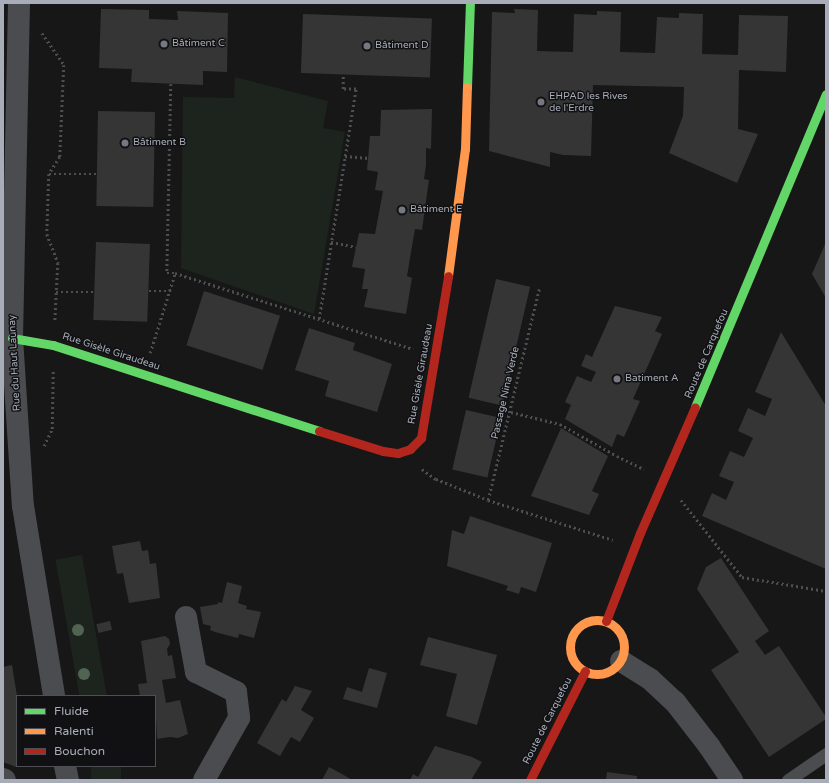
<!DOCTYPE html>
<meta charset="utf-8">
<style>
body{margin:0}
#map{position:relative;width:829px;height:783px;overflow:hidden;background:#171717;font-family:"Varela Round",sans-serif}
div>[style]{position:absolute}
.green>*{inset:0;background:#1d241e;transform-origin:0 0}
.building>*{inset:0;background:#353536;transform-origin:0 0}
.path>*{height:2.5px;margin-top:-1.25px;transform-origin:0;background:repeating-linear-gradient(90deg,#4d4e52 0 2px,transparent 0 5px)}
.lane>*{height:13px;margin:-6.5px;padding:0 6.5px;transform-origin:6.5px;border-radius:6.5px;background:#4b4c50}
.street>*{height:22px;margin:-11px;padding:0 11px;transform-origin:11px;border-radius:11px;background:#4b4c50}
.fast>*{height:9px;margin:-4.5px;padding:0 4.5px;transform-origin:4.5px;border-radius:4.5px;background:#63d668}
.slow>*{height:9px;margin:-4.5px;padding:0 4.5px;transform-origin:4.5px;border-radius:4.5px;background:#ff974d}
.slow>.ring{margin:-4.5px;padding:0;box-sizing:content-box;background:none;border:9px solid #ff974d;border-radius:50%}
.jam>*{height:9px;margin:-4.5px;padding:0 4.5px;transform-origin:4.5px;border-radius:4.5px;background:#b3261e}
.trees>*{width:12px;height:12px;margin:-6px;border-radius:50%;background:#506451}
.dots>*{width:11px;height:11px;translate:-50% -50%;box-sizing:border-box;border:2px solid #111113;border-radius:50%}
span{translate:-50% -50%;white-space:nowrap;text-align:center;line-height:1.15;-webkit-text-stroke:3px #111113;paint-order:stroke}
.poi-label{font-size:10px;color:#a8adb8}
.left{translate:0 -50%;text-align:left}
.street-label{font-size:10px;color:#a8adb8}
.frame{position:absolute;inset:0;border:4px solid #a8adb8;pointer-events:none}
.legend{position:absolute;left:16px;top:695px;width:140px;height:72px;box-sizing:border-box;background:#111113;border:1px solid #4d4f55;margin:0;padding:5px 7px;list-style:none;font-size:12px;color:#a8adb8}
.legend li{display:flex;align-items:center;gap:8px;height:20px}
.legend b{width:20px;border:1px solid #4d4f55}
</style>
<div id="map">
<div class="green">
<i style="clip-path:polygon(235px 77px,328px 101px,323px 128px,345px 132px,314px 314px,181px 268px,183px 97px,234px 98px)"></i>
<i style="left:82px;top:555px;width:143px;height:27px;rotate:80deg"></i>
<i style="left:91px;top:766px;width:30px;height:14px"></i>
</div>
<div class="building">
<i style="clip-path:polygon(101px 9px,149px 10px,149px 19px,178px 20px,177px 11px,228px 13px,227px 72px,203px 71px,203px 85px,131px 82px,132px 69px,99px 68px)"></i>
<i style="clip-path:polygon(514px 9px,538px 10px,537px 51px,573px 52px,574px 14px,597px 15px,597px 11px,621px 12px,620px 52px,655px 53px,657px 17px,679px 18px,679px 13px,703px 14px,702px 54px,738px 55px,739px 15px,788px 16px,786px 72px,739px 70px,738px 129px,758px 134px,737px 183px,669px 153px,683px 116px,684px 87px,593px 85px,591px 156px,563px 155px,550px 152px,550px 167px,489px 151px,492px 12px,515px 13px)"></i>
<i style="left:303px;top:14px;width:129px;height:59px;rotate:2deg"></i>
<i style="clip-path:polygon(432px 109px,431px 149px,426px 148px,426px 165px,424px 179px,429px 180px,422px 230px,415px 229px,407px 276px,412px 278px,406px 314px,364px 307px,368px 289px,362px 289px,365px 269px,352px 267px,359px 233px,375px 234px,383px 191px,375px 190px,378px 172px,367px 170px,370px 136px,380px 136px,381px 110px)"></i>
<i style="left:98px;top:111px;width:57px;height:95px;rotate:1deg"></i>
<i style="left:96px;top:242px;width:54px;height:78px;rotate:2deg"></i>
<i style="clip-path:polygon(826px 242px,826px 298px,812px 274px)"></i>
<i style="left:496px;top:279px;width:35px;height:122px;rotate:13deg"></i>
<i style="left:204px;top:291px;width:80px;height:57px;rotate:18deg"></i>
<i style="clip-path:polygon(615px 306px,662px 317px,655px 331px,662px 334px,633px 399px,640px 401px,624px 437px,617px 434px,612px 447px,565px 419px,571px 405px,565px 402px,577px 376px,591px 382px,596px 372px,581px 366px,586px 354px,592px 357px)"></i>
<i style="clip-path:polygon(309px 328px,355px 343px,353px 350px,392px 364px,377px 412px,325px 396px,329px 381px,295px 370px)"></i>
<i style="clip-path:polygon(781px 332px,826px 406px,826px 569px,702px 516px,712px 493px,726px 500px,734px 482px,719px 476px,730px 451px,744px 457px,753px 438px,738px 431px,748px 408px,765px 416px,772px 399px,755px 392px)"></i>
<i style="left:466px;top:410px;width:36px;height:61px;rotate:13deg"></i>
<i style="clip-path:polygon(561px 428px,608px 456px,592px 491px,599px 494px,589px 515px,531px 496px)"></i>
<i style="clip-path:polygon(470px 516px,552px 543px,536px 592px,521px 587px,519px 594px,506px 590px,508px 586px,447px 566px,452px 530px,464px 534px)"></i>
<i style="clip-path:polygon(140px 541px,142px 551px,148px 550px,150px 564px,156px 563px,160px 598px,129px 603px,123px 573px,117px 574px,112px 546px)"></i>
<i style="clip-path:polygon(721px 558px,769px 631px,755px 641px,765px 655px,779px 646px,826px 717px,826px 719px,769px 757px,711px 670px,739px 652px,697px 589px,706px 567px)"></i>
<i style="clip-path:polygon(227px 582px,242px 586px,238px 603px,247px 606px,246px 609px,261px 612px,254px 638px,239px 634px,238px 638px,215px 632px,210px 630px,211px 626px,203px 624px,200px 607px,218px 604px,218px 602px,222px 603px)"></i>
<i style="left:110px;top:621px;width:9px;height:14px;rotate:77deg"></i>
<i style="clip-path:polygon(165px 636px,169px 639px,170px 644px,167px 649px,168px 656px,172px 655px,176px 678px,162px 680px,166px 703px,180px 700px,188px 734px,178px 738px,170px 737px,157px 739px,155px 696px,140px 696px,138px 684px,147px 683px,141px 641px)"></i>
<i style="clip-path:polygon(428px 637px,497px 655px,477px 725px,446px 716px,457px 674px,420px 665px)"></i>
<i style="clip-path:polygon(12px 665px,17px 696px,16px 767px,3px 762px,3px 667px)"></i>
<i style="clip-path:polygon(369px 668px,387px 673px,377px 708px,343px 699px,347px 687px,362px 692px)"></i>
<i style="clip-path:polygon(295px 686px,312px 691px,301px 710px,314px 718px,300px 742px,291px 737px,280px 756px,257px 743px,282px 699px,286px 702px)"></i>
<i style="clip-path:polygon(435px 746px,472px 757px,482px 762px,471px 780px,410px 780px,413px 774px,418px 777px)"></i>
<i style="clip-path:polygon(329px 767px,342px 774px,352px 780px,322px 780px)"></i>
<i style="clip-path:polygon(607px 772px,637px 776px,637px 780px,606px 780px)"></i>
</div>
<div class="path">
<i style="left:42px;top:33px;width:39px;rotate:55deg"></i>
<i style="left:64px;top:65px;width:92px;rotate:92.5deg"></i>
<i style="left:60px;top:157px;width:20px;rotate:123deg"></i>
<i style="left:49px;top:174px;width:60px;rotate:91.9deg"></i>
<i style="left:47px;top:234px;width:31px;rotate:69deg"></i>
<i style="left:58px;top:263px;width:59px;rotate:92.9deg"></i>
<i style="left:171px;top:84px;width:189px;rotate:91.2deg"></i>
<i style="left:167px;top:273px;width:8px"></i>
<i style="left:345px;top:156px;width:24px;rotate:5deg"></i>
<i style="left:49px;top:174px;width:47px"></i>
<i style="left:331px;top:242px;width:25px;rotate:11deg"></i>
<i style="left:149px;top:291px;width:21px"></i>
<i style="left:56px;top:292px;width:37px"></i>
<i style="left:319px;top:319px;width:233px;rotate:-80.9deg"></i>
<i style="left:356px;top:89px;width:13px;rotate:180deg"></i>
<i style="left:343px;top:89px;width:15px;rotate:-90deg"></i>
<i style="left:150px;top:353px;width:84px;rotate:-72.6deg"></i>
<i style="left:175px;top:273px;width:250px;rotate:17.7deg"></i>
<i style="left:511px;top:412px;width:50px;rotate:13.8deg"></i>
<i style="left:560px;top:424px;width:65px;rotate:29.3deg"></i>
<i style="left:617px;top:456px;width:30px;rotate:26deg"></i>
<i style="left:44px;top:446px;width:19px;rotate:-65deg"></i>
<i style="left:52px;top:429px;width:60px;rotate:-89deg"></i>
<i style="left:422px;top:469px;width:17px;rotate:36deg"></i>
<i style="left:436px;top:479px;width:56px;rotate:22deg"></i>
<i style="left:488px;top:500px;width:131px;rotate:17.7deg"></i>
<i style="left:488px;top:500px;width:217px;rotate:-76.4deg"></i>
<i style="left:681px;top:500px;width:98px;rotate:51.6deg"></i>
<i style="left:742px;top:577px;width:85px;rotate:9.5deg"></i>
</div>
<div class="lane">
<i style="left:788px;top:780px;width:46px;rotate:-34.4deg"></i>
</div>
<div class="street">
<i style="left:19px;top:3px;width:335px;rotate:91.2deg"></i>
<i style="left:12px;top:338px;width:168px;rotate:86.3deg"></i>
<i style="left:23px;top:506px;width:193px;rotate:80.7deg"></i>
<i style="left:186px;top:617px;width:56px;rotate:79.7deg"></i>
<i style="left:196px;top:672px;width:45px;rotate:26.6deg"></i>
<i style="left:236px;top:692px;width:26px;rotate:83deg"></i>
<i style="left:239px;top:718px;width:71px;rotate:119.4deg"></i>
<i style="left:621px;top:661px;width:34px;rotate:32deg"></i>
<i style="left:650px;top:679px;width:34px;rotate:43deg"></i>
<i style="left:675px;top:702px;width:56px;rotate:52.3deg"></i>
<i style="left:709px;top:746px;width:41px;rotate:55.9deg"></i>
<i style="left:65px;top:766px;width:14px;rotate:78deg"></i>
<i style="left:3px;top:779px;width:2px;rotate:27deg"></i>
</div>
<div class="fast">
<i style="left:467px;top:87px;width:84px;rotate:-88deg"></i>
<i style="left:12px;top:338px;width:42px;rotate:9.7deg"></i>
<i style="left:53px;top:345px;width:280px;rotate:17.9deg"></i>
<i style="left:695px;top:407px;width:339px;rotate:-67.3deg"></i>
</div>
<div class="slow">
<i style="left:448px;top:276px;width:128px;rotate:-82.4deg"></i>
<i style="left:465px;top:149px;width:62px;rotate:-88.2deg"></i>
<i class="ring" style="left:570px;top:620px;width:45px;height:45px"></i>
</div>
<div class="jam">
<i style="left:319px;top:431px;width:67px;rotate:17.4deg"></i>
<i style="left:383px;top:451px;width:15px;rotate:8deg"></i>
<i style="left:398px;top:453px;width:13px;rotate:-18deg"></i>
<i style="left:410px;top:449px;width:16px;rotate:-45deg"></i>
<i style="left:421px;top:438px;width:164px;rotate:-80.5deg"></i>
<i style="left:606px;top:621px;width:94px;rotate:-68.9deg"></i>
<i style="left:640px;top:533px;width:137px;rotate:-66.4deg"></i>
<i style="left:530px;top:780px;width:122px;rotate:-63.2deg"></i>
</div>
<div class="trees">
<i style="left:78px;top:630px"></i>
<i style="left:84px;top:674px"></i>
</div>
<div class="dots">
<i style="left:164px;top:44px;background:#757880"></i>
<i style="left:367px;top:46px;background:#757880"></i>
<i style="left:541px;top:102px;background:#757880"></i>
<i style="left:125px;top:143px;background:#757880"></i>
<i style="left:402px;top:210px;background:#757880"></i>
<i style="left:617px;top:379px;background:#757880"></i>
</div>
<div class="poi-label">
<span class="left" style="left:172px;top:44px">Bâtiment C</span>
<span class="left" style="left:375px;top:46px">Bâtiment D</span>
<span class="left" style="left:549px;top:102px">EHPAD les Rives<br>de l'Erdre</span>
<span class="left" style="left:133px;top:143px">Bâtiment B</span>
<span class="left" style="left:410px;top:210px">Bâtiment E</span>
<span class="left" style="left:625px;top:379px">Batiment A</span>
</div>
<div class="street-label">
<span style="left:111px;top:352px;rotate:18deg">Rue Gisèle Giraudeau</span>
<span style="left:707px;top:354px;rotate:-67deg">Route de Carquefou</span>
<span style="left:15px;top:363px;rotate:-93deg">Rue du Haut Launay</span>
<span style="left:421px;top:374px;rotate:-80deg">Rue Gisèle Giraudeau</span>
<span style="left:506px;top:393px;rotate:-77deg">Passage Nina Verde</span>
<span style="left:548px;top:721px;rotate:-63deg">Route de Carquefou</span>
</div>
<div class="frame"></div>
<ul class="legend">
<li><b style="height:5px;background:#63d668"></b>Fluide</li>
<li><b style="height:5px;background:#ff974d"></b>Ralenti</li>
<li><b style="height:5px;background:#b3261e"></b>Bouchon</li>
</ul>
</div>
